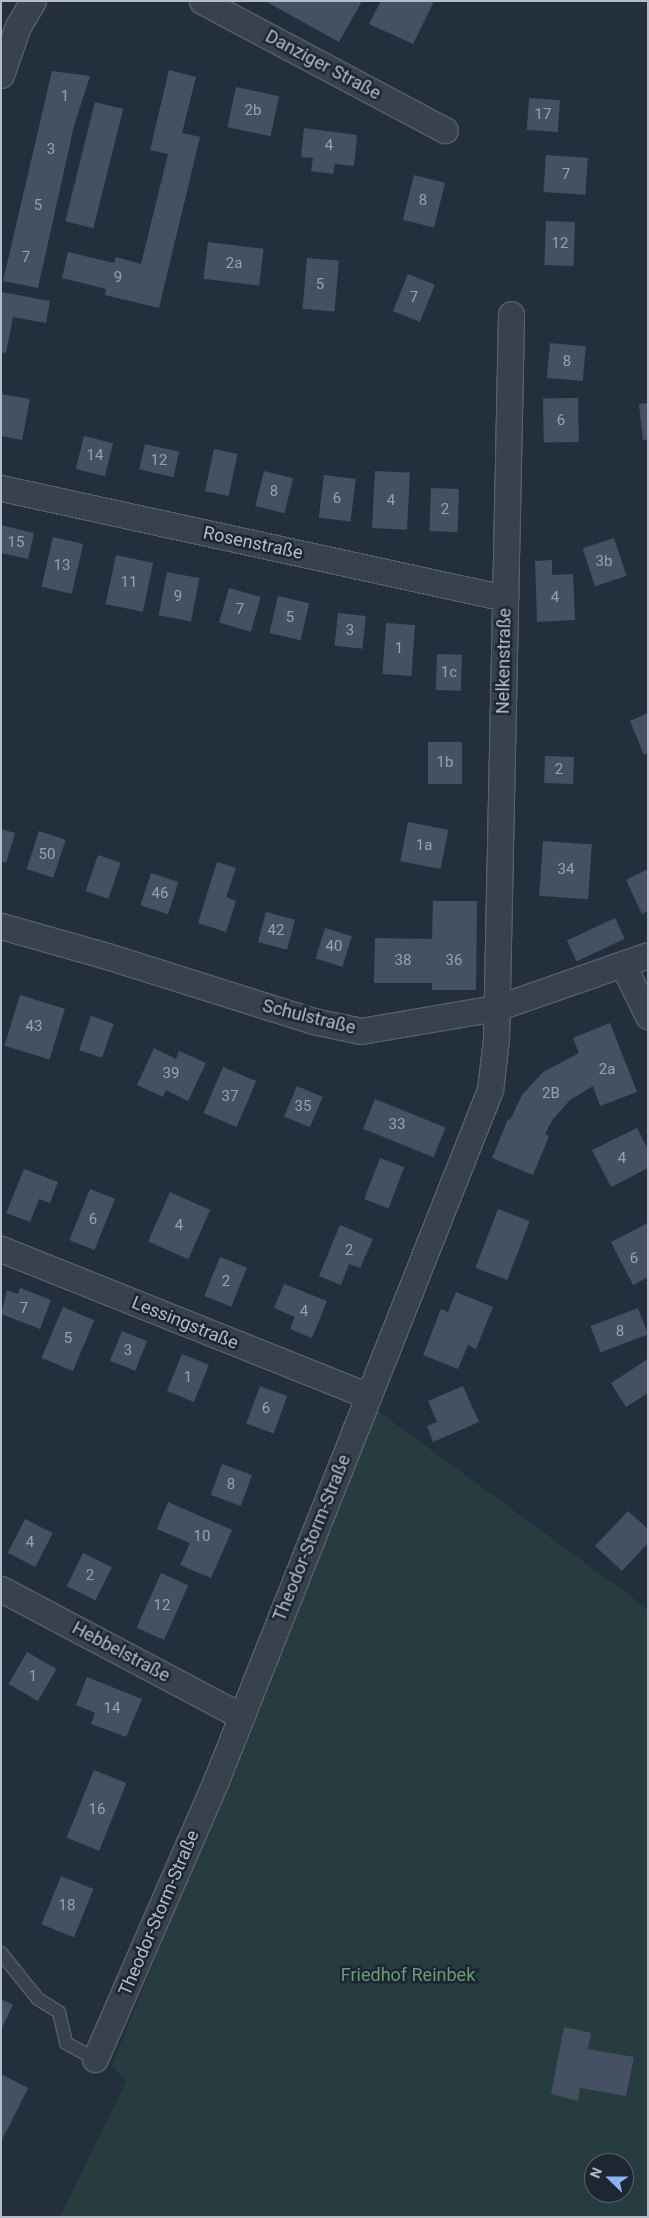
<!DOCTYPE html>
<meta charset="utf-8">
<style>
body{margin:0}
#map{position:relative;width:649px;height:2218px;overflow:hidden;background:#242f3e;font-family:Roboto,sans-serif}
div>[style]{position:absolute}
.green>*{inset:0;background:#263c3f}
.building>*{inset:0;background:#455162;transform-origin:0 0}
.roads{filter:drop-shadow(1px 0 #565f6c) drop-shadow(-1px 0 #565f6c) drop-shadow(0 1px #565f6c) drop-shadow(0 -1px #565f6c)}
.lane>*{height:12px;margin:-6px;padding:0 6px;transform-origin:6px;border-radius:6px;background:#38414e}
.street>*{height:25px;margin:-12.5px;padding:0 12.5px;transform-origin:12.5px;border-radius:12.5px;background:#38414e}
span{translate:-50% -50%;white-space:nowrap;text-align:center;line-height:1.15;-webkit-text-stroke:5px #1d2633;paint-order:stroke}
.number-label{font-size:15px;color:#98a1af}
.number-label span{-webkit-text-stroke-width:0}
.street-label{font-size:18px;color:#b4bcc9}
.park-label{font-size:18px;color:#6b9a76}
.frame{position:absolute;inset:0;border:2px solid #b4bcc9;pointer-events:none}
.north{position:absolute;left:584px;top:2153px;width:50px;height:50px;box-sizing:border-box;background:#1d2633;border:1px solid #59626f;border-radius:50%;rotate:292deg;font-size:14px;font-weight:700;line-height:20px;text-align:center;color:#b4bcc9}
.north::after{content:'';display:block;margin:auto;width:18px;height:22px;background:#8ab4f8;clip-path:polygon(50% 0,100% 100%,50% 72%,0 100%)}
</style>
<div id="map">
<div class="green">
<i style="clip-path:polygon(evenodd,378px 1411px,648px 1609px,648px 2217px,60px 2217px,126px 2081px,112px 2065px,378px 1411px,594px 2163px,624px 2163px,624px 2193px,594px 2193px,594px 2163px)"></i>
</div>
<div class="building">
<i style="clip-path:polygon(265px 1px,362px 1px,339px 42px)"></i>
<i style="clip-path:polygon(381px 1px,434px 1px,413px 44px,369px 24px)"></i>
<i style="clip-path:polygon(169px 70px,196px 77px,182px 133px,200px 137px,159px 308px,105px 295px,106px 289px,62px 278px,68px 252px,114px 263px,116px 257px,141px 264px,168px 154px,150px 150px)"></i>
<i style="clip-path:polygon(52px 71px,90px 76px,74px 126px,38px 288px,3px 281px)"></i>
<i style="left:236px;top:87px;width:44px;height:41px;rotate:12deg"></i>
<i style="left:529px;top:98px;width:31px;height:32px;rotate:4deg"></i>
<i style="left:95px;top:102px;width:29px;height:123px;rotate:14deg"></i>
<i style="clip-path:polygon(304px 128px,357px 135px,354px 166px,335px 164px,333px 174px,311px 171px,313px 158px,301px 157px)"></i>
<i style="left:546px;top:155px;width:42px;height:37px;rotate:4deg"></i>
<i style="left:414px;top:175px;width:32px;height:46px;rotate:14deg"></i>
<i style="left:546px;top:221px;width:29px;height:44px;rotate:2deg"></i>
<i style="left:208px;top:242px;width:56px;height:37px;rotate:7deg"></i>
<i style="left:307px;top:258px;width:32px;height:51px;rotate:5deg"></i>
<i style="left:408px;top:274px;width:29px;height:40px;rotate:22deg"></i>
<i style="clip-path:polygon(1px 292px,50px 301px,46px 323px,13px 317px,6px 353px,1px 352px)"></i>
<i style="left:550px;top:343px;width:36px;height:35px;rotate:5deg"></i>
<i style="clip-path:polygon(1px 394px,30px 399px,22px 440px,1px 436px)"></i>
<i style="left:578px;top:398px;width:44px;height:35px;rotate:89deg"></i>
<i style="clip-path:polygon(648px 403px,648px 440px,643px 440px,639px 404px)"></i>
<i style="left:84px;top:436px;width:30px;height:34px;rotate:14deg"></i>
<i style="left:145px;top:444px;width:35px;height:26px;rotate:13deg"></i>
<i style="left:214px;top:449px;width:24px;height:43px;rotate:12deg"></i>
<i style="left:264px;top:471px;width:30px;height:36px;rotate:14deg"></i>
<i style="left:375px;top:471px;width:35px;height:57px;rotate:3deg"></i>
<i style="left:324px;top:475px;width:32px;height:43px;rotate:7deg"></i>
<i style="left:431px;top:488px;width:28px;height:43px;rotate:2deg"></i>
<i style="clip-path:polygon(1px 525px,34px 533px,28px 559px,1px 553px)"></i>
<i style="left:53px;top:537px;width:31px;height:51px;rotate:13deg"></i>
<i style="left:614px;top:538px;width:40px;height:33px;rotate:72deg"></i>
<i style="left:116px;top:555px;width:38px;height:50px;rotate:12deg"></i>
<i style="clip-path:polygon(552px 560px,552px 575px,573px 574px,575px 620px,537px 622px,535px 561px)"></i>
<i style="left:167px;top:572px;width:33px;height:44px;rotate:11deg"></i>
<i style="left:229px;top:588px;width:33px;height:36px;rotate:16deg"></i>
<i style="left:278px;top:596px;width:32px;height:38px;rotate:13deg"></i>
<i style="left:338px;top:613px;width:28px;height:33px;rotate:6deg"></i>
<i style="left:386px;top:623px;width:29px;height:51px;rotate:4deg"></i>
<i style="left:437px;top:654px;width:25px;height:36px;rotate:2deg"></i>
<i style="clip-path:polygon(648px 713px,648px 753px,644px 755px,630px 721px)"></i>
<i style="left:428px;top:742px;width:34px;height:42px"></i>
<i style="left:545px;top:756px;width:29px;height:27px;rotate:2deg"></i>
<i style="left:408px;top:822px;width:41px;height:40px;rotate:11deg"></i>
<i style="clip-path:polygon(1px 829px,15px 833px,6px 863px,1px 861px)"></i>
<i style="left:39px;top:831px;width:28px;height:40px;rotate:18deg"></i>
<i style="left:543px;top:841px;width:49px;height:55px;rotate:4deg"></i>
<i style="left:98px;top:855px;width:24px;height:38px;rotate:19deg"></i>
<i style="clip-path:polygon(217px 862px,236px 868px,226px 897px,236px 901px,226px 932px,198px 923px)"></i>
<i style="clip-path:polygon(648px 869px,648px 911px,642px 914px,626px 880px)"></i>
<i style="left:151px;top:873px;width:29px;height:34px;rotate:18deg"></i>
<i style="clip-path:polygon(433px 901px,477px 901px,476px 990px,432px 990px,432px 983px,374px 983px,375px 938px,432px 939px)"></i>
<i style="left:266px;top:912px;width:30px;height:31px;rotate:15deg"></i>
<i style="left:615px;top:918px;width:23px;height:53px;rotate:65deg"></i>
<i style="left:325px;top:928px;width:28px;height:32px;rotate:17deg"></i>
<i style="left:20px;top:995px;width:47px;height:53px;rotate:17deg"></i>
<i style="left:91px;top:1016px;width:24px;height:36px;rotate:19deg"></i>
<i style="clip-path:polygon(610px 1023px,637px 1092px,600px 1106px,593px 1086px,570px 1100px,553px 1119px,545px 1134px,549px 1136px,533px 1175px,492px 1158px,508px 1119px,510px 1120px,522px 1095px,543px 1072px,579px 1053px,573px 1038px)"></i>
<i style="clip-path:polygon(154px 1048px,176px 1059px,179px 1051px,206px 1063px,188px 1101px,166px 1090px,163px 1097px,137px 1085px)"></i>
<i style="left:223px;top:1067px;width:36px;height:50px;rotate:23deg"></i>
<i style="left:297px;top:1086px;width:28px;height:33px;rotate:23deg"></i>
<i style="left:375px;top:1099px;width:76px;height:32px;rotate:22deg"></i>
<i style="clip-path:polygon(637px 1128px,648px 1150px,648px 1168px,611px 1187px,592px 1150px)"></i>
<i style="left:380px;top:1158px;width:26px;height:44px;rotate:21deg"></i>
<i style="clip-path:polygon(24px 1169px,58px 1182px,50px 1203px,39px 1199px,30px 1222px,6px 1213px)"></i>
<i style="left:90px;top:1189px;width:27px;height:55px;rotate:22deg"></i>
<i style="left:170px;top:1192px;width:44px;height:54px;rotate:24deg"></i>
<i style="left:498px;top:1209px;width:34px;height:63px;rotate:21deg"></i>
<i style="clip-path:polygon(648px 1223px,648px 1277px,633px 1285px,611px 1242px)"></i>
<i style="clip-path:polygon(340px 1225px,373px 1239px,360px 1268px,349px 1264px,341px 1285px,319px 1276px)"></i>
<i style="left:220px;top:1257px;width:29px;height:42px;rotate:22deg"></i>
<i style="clip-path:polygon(284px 1284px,327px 1301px,312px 1338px,290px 1329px,295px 1317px,274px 1308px)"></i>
<i style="clip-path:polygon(20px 1288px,51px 1300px,40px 1329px,1px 1314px,7px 1290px,18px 1294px)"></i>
<i style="clip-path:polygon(456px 1292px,493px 1307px,476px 1349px,468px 1345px,458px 1369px,423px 1355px,441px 1309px,448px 1312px)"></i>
<i style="left:63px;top:1307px;width:34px;height:55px;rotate:23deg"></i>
<i style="left:638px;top:1308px;width:28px;height:51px;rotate:69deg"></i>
<i style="left:122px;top:1331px;width:27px;height:32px;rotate:22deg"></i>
<i style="left:182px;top:1354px;width:29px;height:40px;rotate:22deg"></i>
<i style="clip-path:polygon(648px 1359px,648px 1393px,626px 1407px,611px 1383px)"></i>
<i style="left:260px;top:1386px;width:29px;height:40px;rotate:20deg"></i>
<i style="clip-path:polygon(463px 1386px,479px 1422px,433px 1442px,427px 1426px,437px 1422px,428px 1401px)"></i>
<i style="left:222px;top:1464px;width:32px;height:33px;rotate:20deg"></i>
<i style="clip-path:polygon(168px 1502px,232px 1530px,211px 1578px,180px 1565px,190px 1543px,157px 1529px)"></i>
<i style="clip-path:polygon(628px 1511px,648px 1529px,648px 1543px,622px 1571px,595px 1546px)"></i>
<i style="left:25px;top:1519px;width:31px;height:38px;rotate:27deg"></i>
<i style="left:83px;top:1553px;width:32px;height:37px;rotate:26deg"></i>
<i style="left:161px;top:1573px;width:30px;height:60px;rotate:24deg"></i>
<i style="left:27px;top:1652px;width:34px;height:37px;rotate:30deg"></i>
<i style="clip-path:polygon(87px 1677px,142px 1699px,126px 1737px,91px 1724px,95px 1713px,76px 1705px)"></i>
<i style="left:94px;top:1770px;width:35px;height:73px;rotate:22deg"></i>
<i style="left:61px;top:1876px;width:35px;height:52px;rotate:22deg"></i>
<i style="clip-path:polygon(1px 1999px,13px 2005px,1px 2030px)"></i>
<i style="clip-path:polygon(564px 2027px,591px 2033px,588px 2049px,634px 2057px,626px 2096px,580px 2088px,578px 2101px,551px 2094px)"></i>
<i style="clip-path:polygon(1px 2074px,28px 2088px,1px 2142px)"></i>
</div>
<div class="roads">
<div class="lane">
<i style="left:1px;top:1953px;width:59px;rotate:51.2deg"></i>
<i style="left:38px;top:1999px;width:25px;rotate:32deg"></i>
<i style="left:59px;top:2012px;width:32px;rotate:77deg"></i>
<i style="left:66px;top:2043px;width:33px;rotate:29deg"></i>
</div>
<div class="street">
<i style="left:202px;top:1px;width:275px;rotate:28deg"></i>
<i style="left:1px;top:75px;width:52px;rotate:-70.9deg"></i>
<i style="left:18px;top:26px;width:29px;rotate:-59deg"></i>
<i style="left:1px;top:488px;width:516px;rotate:12.31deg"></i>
<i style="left:1px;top:926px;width:110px;rotate:15.8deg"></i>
<i style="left:107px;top:956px;width:216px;rotate:17.5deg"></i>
<i style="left:313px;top:1021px;width:49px;rotate:11.8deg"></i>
<i style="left:361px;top:1031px;width:137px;rotate:-9.7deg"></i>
<i style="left:496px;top:1008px;width:161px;rotate:-19.2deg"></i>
<i style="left:623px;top:965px;width:57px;rotate:63.9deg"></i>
<i style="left:1px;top:1249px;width:396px;rotate:21.8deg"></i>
<i style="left:1px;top:1589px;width:272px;rotate:27.9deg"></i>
<i style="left:95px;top:2059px;width:301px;rotate:-66.5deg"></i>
<i style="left:215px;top:1783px;width:746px;rotate:-68.36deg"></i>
<i style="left:490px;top:1090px;width:51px;rotate:-83.3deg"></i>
<i style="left:496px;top:1039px;width:725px;rotate:-88.81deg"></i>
</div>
</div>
<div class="number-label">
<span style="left:65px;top:97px">1</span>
<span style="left:253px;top:111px">2b</span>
<span style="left:543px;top:115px">17</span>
<span style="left:329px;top:146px">4</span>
<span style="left:51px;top:150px">3</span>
<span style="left:566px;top:175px">7</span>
<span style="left:423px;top:201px">8</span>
<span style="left:38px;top:206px">5</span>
<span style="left:560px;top:244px">12</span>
<span style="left:26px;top:258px">7</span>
<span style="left:234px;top:264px">2a</span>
<span style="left:118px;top:278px">9</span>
<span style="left:320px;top:285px">5</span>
<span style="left:414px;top:298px">7</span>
<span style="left:567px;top:362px">8</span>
<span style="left:561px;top:421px">6</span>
<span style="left:95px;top:456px">14</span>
<span style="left:159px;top:461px">12</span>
<span style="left:274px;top:492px">8</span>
<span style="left:337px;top:499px">6</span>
<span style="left:391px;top:501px">4</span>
<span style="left:445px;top:510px">2</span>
<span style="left:16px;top:543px">15</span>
<span style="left:604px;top:562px">3b</span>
<span style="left:62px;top:566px">13</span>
<span style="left:129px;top:583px">11</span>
<span style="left:178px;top:597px">9</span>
<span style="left:555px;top:598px">4</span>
<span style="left:240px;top:610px">7</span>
<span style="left:290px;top:618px">5</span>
<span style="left:350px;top:631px">3</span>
<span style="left:399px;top:649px">1</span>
<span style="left:449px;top:673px">1c</span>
<span style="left:445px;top:763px">1b</span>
<span style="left:559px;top:770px">2</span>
<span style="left:424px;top:846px">1a</span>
<span style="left:47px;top:855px">50</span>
<span style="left:566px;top:870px">34</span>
<span style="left:160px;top:894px">46</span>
<span style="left:276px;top:931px">42</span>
<span style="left:334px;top:947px">40</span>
<span style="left:403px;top:961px">38</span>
<span style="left:454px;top:961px">36</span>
<span style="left:34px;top:1027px">43</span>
<span style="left:607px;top:1070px">2a</span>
<span style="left:171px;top:1074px">39</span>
<span style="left:551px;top:1094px">2B</span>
<span style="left:230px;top:1097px">37</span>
<span style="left:303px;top:1107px">35</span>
<span style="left:397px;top:1125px">33</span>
<span style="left:622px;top:1159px">4</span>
<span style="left:93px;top:1220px">6</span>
<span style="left:179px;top:1226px">4</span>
<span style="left:349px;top:1251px">2</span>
<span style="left:634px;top:1259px">6</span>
<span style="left:226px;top:1282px">2</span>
<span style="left:24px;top:1309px">7</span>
<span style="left:304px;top:1312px">4</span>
<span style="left:620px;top:1332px">8</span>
<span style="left:68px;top:1339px">5</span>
<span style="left:128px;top:1351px">3</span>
<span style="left:188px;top:1378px">1</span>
<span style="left:266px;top:1409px">6</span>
<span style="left:231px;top:1485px">8</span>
<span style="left:202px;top:1537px">10</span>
<span style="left:30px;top:1543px">4</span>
<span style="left:90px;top:1576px">2</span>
<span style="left:162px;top:1606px">12</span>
<span style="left:33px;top:1677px">1</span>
<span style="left:112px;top:1709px">14</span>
<span style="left:97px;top:1810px">16</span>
<span style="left:67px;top:1906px">18</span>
</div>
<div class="street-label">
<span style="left:323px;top:65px;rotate:28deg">Danziger Straße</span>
<span style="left:253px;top:543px;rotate:12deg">Rosenstraße</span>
<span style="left:504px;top:661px;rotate:-89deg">Nelkenstraße</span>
<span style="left:309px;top:1017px;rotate:14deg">Schulstraße</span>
<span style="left:185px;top:1323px;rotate:22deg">Lessingstraße</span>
<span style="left:312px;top:1538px;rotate:-68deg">Theodor-Storm-Straße</span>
<span style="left:121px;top:1652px;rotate:28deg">Hebbelstraße</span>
<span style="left:159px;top:1913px;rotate:-67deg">Theodor-Storm-Straße</span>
</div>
<div class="park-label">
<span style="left:408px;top:1975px">Friedhof Reinbek</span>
</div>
<div class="frame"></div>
<div class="north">N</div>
</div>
